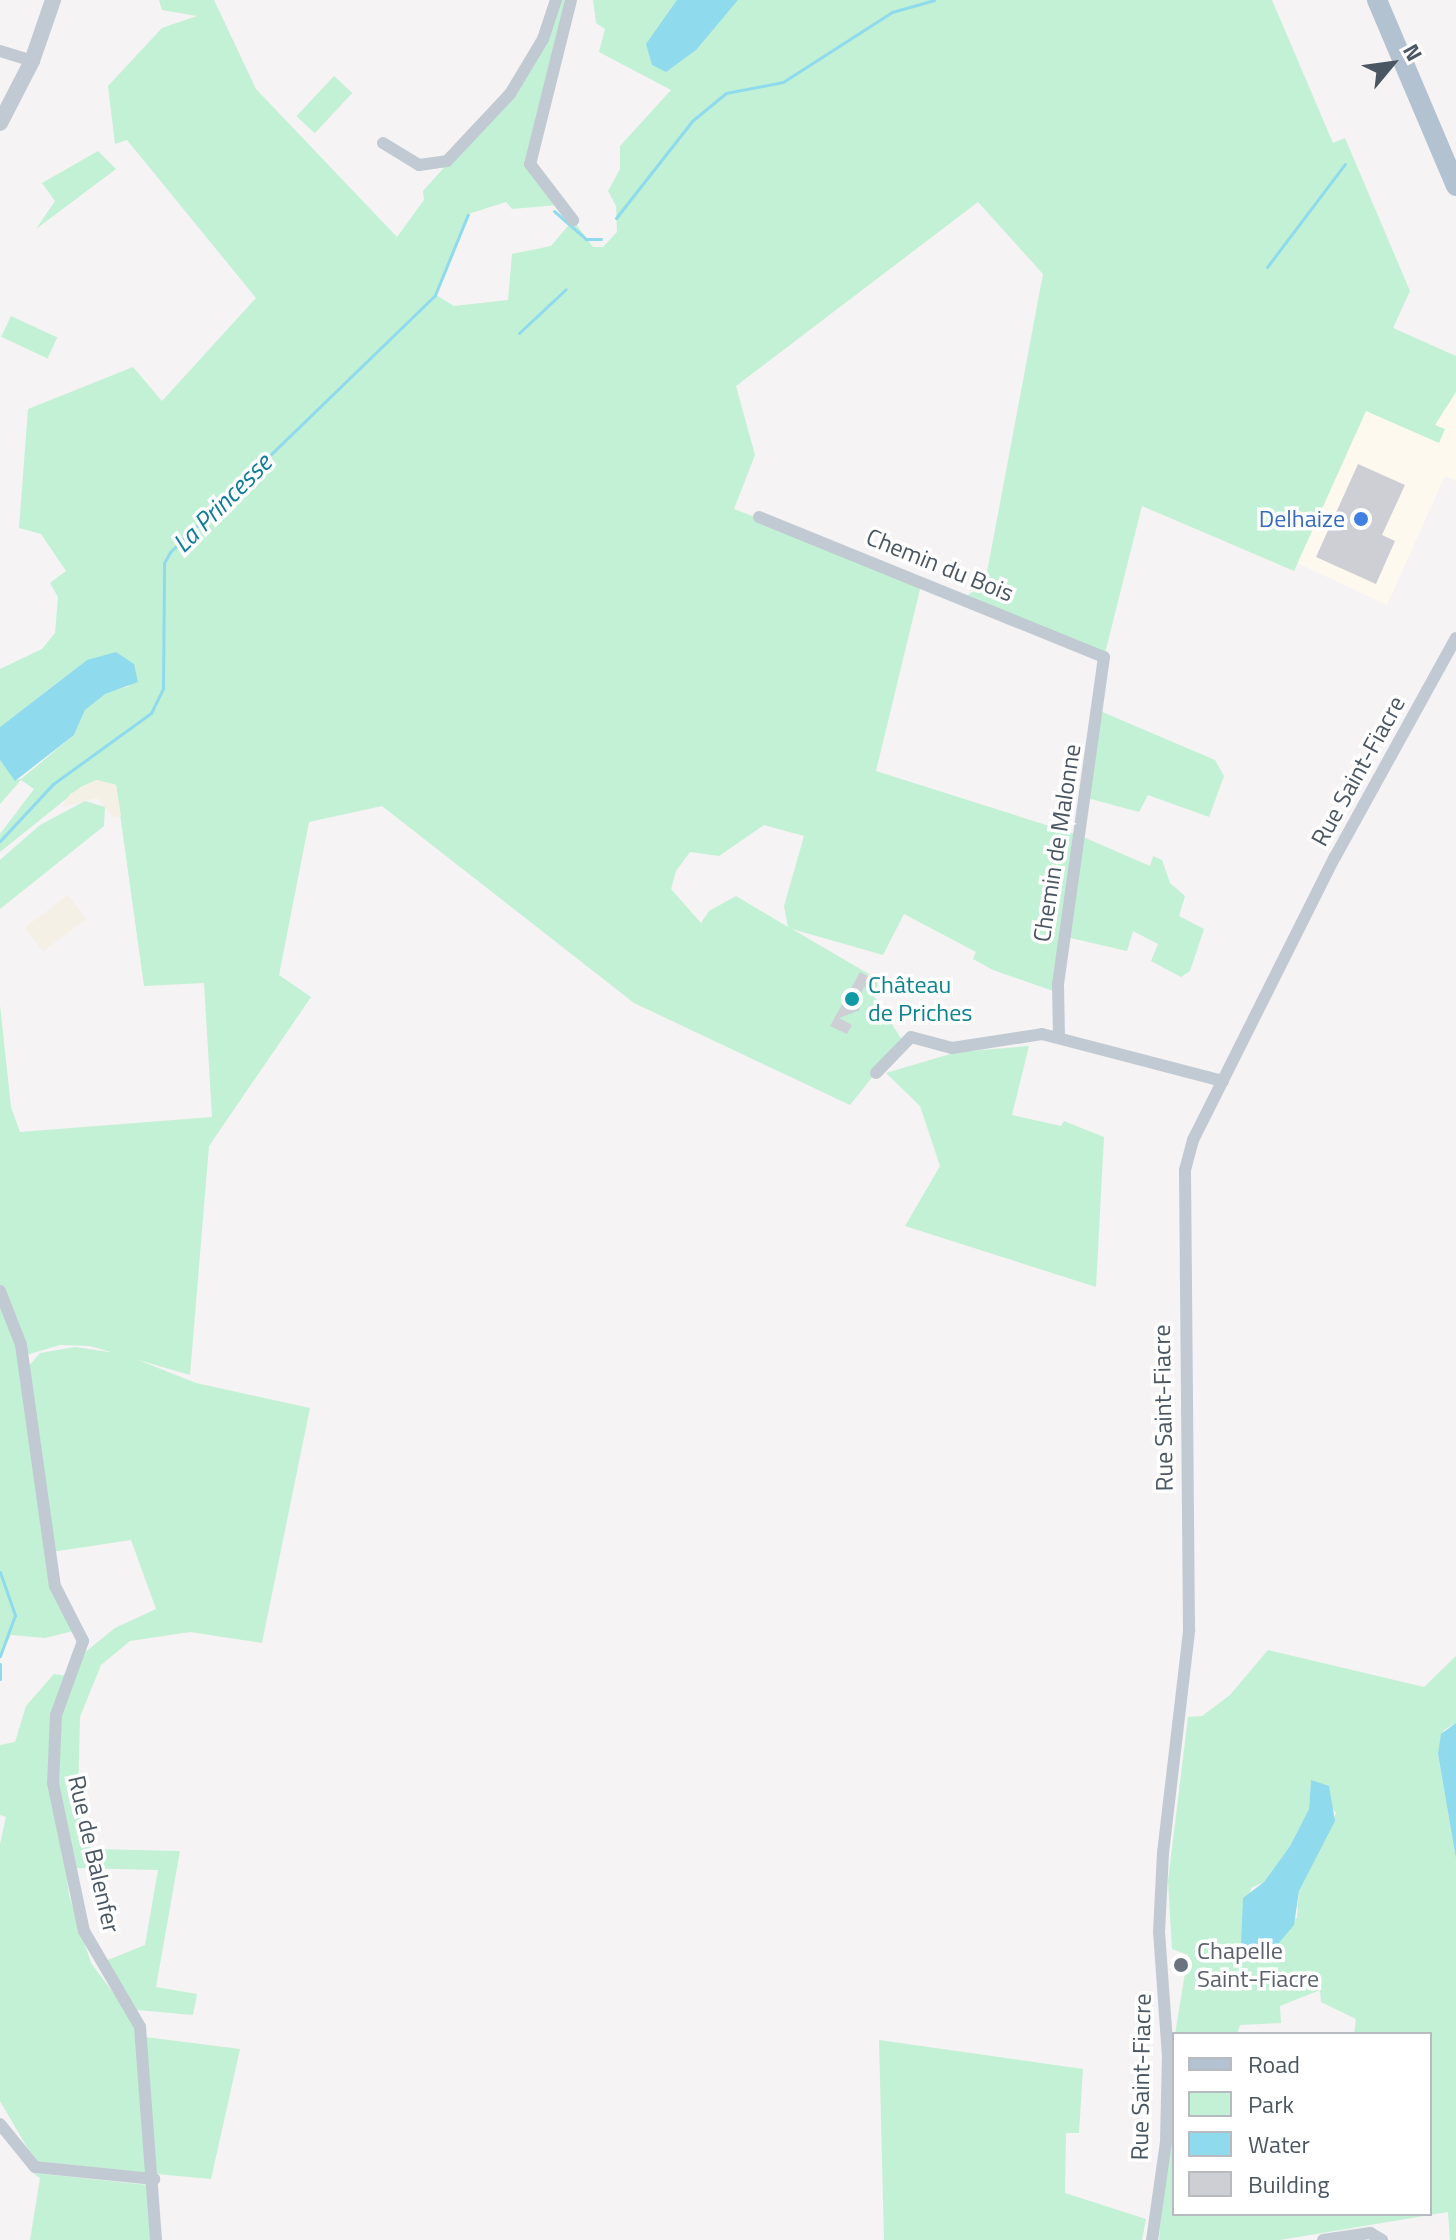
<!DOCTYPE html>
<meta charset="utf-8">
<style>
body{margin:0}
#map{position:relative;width:1456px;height:2240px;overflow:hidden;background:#f5f3f3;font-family:"Titillium Web",sans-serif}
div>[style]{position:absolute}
.commercial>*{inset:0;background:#fdf9ef}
.green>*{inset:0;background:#c3f1d5;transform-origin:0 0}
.sand>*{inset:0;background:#f5f0e5;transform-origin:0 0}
.water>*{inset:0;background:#90daee}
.stream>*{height:3px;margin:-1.5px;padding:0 1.5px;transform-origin:1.5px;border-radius:1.5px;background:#90daee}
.building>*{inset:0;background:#cdcfd5}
.minor>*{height:12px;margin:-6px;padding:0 6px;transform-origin:6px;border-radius:6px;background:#c1cad2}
.tertiary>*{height:16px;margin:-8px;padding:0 8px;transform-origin:8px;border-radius:8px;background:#c1cad2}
.primary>*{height:20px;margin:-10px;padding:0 10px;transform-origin:10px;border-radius:10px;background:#b3c2d1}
.dots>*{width:22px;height:22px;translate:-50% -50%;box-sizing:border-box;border:4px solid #fff;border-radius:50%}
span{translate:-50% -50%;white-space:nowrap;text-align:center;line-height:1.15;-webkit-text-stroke:7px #fff;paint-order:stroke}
.shop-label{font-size:24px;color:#366cbe}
.right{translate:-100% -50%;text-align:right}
.street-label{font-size:24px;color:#4a5661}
.culture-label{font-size:24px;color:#0d838f}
.left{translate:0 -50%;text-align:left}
.worship-label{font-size:24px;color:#5b616d}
.water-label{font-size:26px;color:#0c7c9b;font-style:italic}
.legend{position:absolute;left:1172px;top:2032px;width:260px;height:184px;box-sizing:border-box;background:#fff;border:2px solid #b7bbc0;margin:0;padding:10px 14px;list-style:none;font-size:24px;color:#4a5661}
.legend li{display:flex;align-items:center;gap:16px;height:40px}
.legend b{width:40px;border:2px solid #b7bbc0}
.north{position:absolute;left:1352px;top:24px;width:80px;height:80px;-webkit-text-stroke:6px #fff;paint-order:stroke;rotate:61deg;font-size:22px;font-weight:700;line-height:32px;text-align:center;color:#4a5661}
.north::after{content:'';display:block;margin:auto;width:28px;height:36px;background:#4a5661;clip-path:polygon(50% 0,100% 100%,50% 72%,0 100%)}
</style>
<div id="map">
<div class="commercial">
<i style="clip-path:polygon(1456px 392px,1456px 481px,1445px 476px,1387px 605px,1297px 563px,1366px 411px,1435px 425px)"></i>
</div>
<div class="green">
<i style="clip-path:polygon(evenodd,159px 0,214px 0,256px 89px,397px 237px,424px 200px,423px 191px,510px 94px,556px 0,571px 0,530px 157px,558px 205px,512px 209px,506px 202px,468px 214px,436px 295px,454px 306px,508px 300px,512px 254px,551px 246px,573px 220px,593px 247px,603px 247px,617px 232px,616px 206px,608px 191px,620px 169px,620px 146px,671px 90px,599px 52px,605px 29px,596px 23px,593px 0,1272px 0,1333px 143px,1345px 138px,1410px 291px,1393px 328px,1456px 356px,1456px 392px,1435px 425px,1445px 429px,1439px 443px,1366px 411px,1294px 571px,1142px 506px,1104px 657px,964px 598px,985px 583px,1043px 274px,978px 202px,736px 386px,755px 455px,734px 509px,922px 581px,876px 771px,1081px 836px,1150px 866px,1153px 856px,1162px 860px,1170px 883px,1185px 896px,1179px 916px,1204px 929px,1190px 971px,1181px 977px,1151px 961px,1158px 944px,1133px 931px,1127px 951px,1066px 937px,1059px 993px,993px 970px,973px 959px,976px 952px,904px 914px,883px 955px,792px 929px,879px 980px,874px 996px,902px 1040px,850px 1105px,634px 1003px,382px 806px,309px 822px,279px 975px,311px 997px,209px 1146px,190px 1375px,90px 1346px,60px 1345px,23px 1356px,53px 1577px,77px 1630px,45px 1638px,11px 1635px,0 1656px,0 1005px,11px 1107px,20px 1132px,212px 1117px,204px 983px,144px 986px,116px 785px,96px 780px,81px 787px,0 852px,0 834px,34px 789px,21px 780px,0 804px,0 760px,15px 780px,21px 779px,74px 735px,85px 710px,105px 693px,130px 686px,87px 660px,0 727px,0 669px,42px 649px,55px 633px,58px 597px,50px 583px,66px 571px,41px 534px,19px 528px,28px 409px,133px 367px,162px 401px,256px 298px,127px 140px,115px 144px,108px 86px,162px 28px,197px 16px,162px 10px,159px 0,764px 825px,804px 836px,784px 906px,788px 927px,736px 896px,709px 911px,701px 923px,671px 889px,676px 871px,690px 852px,719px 856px,764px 825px)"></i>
<i style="left:334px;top:76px;width:25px;height:55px;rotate:43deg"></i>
<i style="clip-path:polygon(98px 151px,116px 169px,36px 229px,55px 201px,42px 183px)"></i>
<i style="left:11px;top:316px;width:51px;height:23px;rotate:25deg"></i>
<i style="clip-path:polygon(1100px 711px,1215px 760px,1224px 776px,1209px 817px,1148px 795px,1139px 812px,1087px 798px)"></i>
<i style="clip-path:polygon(85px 801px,105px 807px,104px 826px,0 909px,0 860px,40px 825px)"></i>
<i style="clip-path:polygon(1029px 1046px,1012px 1115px,1061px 1126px,1064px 1121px,1104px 1137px,1096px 1287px,905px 1226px,940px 1166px,920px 1106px,886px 1073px,957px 1052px)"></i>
<i style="clip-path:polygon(75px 1347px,123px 1354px,196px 1383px,310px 1408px,262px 1643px,190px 1632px,130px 1641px,101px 1665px,80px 1717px,78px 1796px,91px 1849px,180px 1851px,156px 1987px,197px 1994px,193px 2015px,137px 2010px,103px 1962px,145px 1945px,158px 1870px,74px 1868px,57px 1787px,56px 1729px,84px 1653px,115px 1628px,156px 1609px,131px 1540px,51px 1552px,27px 1368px,40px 1353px)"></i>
<i style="clip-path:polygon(evenodd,1268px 1650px,1424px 1687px,1456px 1656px,1456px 1723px,1444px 1730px,1438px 1754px,1456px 1859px,1456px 2240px,1450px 2240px,1448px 2212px,1280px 2240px,1159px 2240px,1174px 2068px,1174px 2214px,1430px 2214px,1430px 2034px,1354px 2034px,1356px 2019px,1321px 2002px,1320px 1990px,1280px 2006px,1281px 2023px,1240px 2025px,1237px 2034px,1175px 2034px,1188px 1955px,1172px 1949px,1168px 1881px,1188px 1717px,1202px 1716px,1230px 1695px,1268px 1650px,1311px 1781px,1336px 1813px,1299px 1891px,1297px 1918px,1245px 1936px,1251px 1888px,1264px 1882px,1290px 1846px,1309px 1809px,1311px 1781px)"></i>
<i style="clip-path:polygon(54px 1674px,67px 1676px,50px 1730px,69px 1895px,91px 1963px,135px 2022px,147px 2173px,35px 2161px,0 2101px,0 1844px,6px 1817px,0 1815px,0 1745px,15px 1742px,26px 1706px)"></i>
<i style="clip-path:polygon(145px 2037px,240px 2049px,211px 2179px,157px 2174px)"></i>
<i style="clip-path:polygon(879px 2040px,1083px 2069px,1079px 2133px,1066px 2133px,1065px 2193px,1146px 2219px,1142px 2240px,884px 2240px)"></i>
<i style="clip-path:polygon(33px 2173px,148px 2185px,154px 2240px,30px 2240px,40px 2178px)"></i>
</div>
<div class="sand">
<i style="clip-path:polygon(96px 780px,116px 785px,121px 816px,113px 817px,97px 798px,62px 807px,70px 794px)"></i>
<i style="left:68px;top:895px;width:30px;height:54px;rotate:53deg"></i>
</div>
<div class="water">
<i style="clip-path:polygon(677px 0,738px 0,696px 50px,666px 72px,652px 65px,646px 44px)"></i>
<i style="clip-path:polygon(116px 652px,134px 664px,138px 682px,105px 694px,85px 710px,74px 735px,15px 781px,0 760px,0 727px,87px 660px)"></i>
<i style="clip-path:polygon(1456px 1723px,1456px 1859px,1438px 1754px,1441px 1734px)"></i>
<i style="clip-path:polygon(1311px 1780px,1329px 1786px,1335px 1821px,1299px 1891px,1294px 1925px,1267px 1957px,1262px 1956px,1241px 1944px,1243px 1898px,1264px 1882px,1290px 1846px,1309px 1809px)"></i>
</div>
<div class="stream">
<i style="left:554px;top:211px;width:43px;rotate:41.2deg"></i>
<i style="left:586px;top:239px;width:15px"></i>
<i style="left:616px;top:218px;width:123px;rotate:-51.9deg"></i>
<i style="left:692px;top:121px;width:44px;rotate:-39.5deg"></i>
<i style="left:726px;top:93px;width:58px;rotate:-10.9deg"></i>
<i style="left:783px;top:82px;width:130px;rotate:-32.7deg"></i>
<i style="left:892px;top:12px;width:44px;rotate:-15.9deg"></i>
<i style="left:1267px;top:267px;width:129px;rotate:-52.9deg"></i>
<i style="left:519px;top:333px;width:64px;rotate:-43.1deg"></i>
<i style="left:0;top:841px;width:78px;rotate:-47.1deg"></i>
<i style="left:53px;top:784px;width:121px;rotate:-35.9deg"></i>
<i style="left:151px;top:713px;width:28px;rotate:-64deg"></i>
<i style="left:163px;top:688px;width:125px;rotate:-89.5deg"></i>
<i style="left:164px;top:563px;width:13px;rotate:-61deg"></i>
<i style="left:170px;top:552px;width:369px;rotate:-44.1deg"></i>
<i style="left:435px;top:295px;width:87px;rotate:-67.8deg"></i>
<i style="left:0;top:1572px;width:46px;rotate:70.8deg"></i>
<i style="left:15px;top:1615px;width:44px;rotate:110.1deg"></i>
<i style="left:0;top:1664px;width:15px;rotate:90deg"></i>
</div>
<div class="building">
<i style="clip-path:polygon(1358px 464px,1405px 485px,1382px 535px,1395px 541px,1376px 584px,1316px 557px)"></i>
<i style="clip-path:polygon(860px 972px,877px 981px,871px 991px,864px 987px,857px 1002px,860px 1010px,839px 1018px,852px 1025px,847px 1034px,830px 1026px)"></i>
</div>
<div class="minor">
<i style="left:571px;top:0;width:169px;rotate:104deg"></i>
<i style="left:530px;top:164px;width:71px;rotate:52.5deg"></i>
<i style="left:0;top:51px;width:34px;rotate:17deg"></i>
<i style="left:383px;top:143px;width:42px;rotate:31.4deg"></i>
<i style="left:419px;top:165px;width:28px;rotate:-8deg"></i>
<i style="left:447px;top:161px;width:92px;rotate:-46.8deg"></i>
<i style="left:510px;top:94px;width:64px;rotate:-59deg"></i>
<i style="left:543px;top:39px;width:41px;rotate:-71.6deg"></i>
<i style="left:759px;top:517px;width:372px;rotate:22.1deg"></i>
<i style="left:1104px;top:657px;width:331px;rotate:98deg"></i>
<i style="left:1058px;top:985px;width:52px;rotate:88.9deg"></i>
<i style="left:876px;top:1073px;width:50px;rotate:-45.8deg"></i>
<i style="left:911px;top:1037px;width:42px;rotate:15deg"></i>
<i style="left:952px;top:1048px;width:91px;rotate:-8.8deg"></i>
<i style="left:1042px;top:1034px;width:187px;rotate:14.6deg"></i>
<i style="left:0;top:1291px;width:58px;rotate:68.7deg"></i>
<i style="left:21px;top:1345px;width:243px;rotate:82deg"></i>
<i style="left:55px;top:1586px;width:62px;rotate:63deg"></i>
<i style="left:83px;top:1641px;width:79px;rotate:110deg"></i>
<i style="left:56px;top:1715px;width:68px;rotate:92.5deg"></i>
<i style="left:53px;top:1783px;width:151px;rotate:78.2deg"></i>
<i style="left:84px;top:1931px;width:111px;rotate:59.7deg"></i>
<i style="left:140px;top:2027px;width:214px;rotate:85.7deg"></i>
<i style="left:0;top:2124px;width:55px;rotate:50.9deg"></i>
<i style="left:35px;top:2167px;width:120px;rotate:5.8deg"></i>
<i style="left:1152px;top:2240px;width:99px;rotate:-81.9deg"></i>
<i style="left:1166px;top:2142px;width:85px;rotate:-88.7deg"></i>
<i style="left:1168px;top:2057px;width:125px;rotate:-94.1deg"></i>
<i style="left:1159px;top:1932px;width:79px;rotate:-87.1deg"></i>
<i style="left:1163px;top:1853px;width:225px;rotate:-83.3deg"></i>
<i style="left:1189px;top:1630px;width:460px;rotate:-90.5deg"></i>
<i style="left:1185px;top:1170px;width:31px;rotate:-75deg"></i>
<i style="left:1193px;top:1140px;width:317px;rotate:-63.4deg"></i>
<i style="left:1335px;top:857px;width:250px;rotate:-61.1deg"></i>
<i style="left:1323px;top:2240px;width:48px;rotate:-8.5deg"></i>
<i style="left:1370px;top:2233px;width:14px;rotate:30deg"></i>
</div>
<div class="tertiary">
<i style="left:0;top:123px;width:70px;rotate:-62.7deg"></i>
<i style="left:32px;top:61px;width:65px;rotate:-71deg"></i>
</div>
<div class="primary">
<i style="left:1377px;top:0;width:202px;rotate:67deg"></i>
</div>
<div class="dots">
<i style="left:1361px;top:519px;background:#3f7fe0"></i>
<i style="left:852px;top:999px;background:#0f9aa8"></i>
<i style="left:1181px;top:1965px;background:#6b7280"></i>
</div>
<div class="shop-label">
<span class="right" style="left:1345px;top:519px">Delhaize</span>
</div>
<div class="street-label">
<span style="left:940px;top:565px;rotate:22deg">Chemin du Bois</span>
<span style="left:1358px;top:771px;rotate:-61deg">Rue Saint-Fiacre</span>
<span style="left:1057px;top:843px;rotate:-81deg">Chemin de Malonne</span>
<span style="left:1163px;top:1408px;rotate:-91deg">Rue Saint-Fiacre</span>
<span style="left:94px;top:1854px;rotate:77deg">Rue de Balenfer</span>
<span style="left:1141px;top:2077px;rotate:-89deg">Rue Saint-Fiacre</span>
</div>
<div class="culture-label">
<span class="left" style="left:868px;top:999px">Château<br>de Priches</span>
</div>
<div class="worship-label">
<span class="left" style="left:1197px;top:1965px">Chapelle<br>Saint-Fiacre</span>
</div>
<div class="water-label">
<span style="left:222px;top:503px;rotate:-45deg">La Princesse</span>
</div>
<ul class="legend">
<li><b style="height:10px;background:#b3c2d1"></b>Road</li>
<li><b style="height:22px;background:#c3f1d5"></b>Park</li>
<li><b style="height:22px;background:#90daee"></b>Water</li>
<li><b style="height:22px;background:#cdcfd5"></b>Building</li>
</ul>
<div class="north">N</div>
</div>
